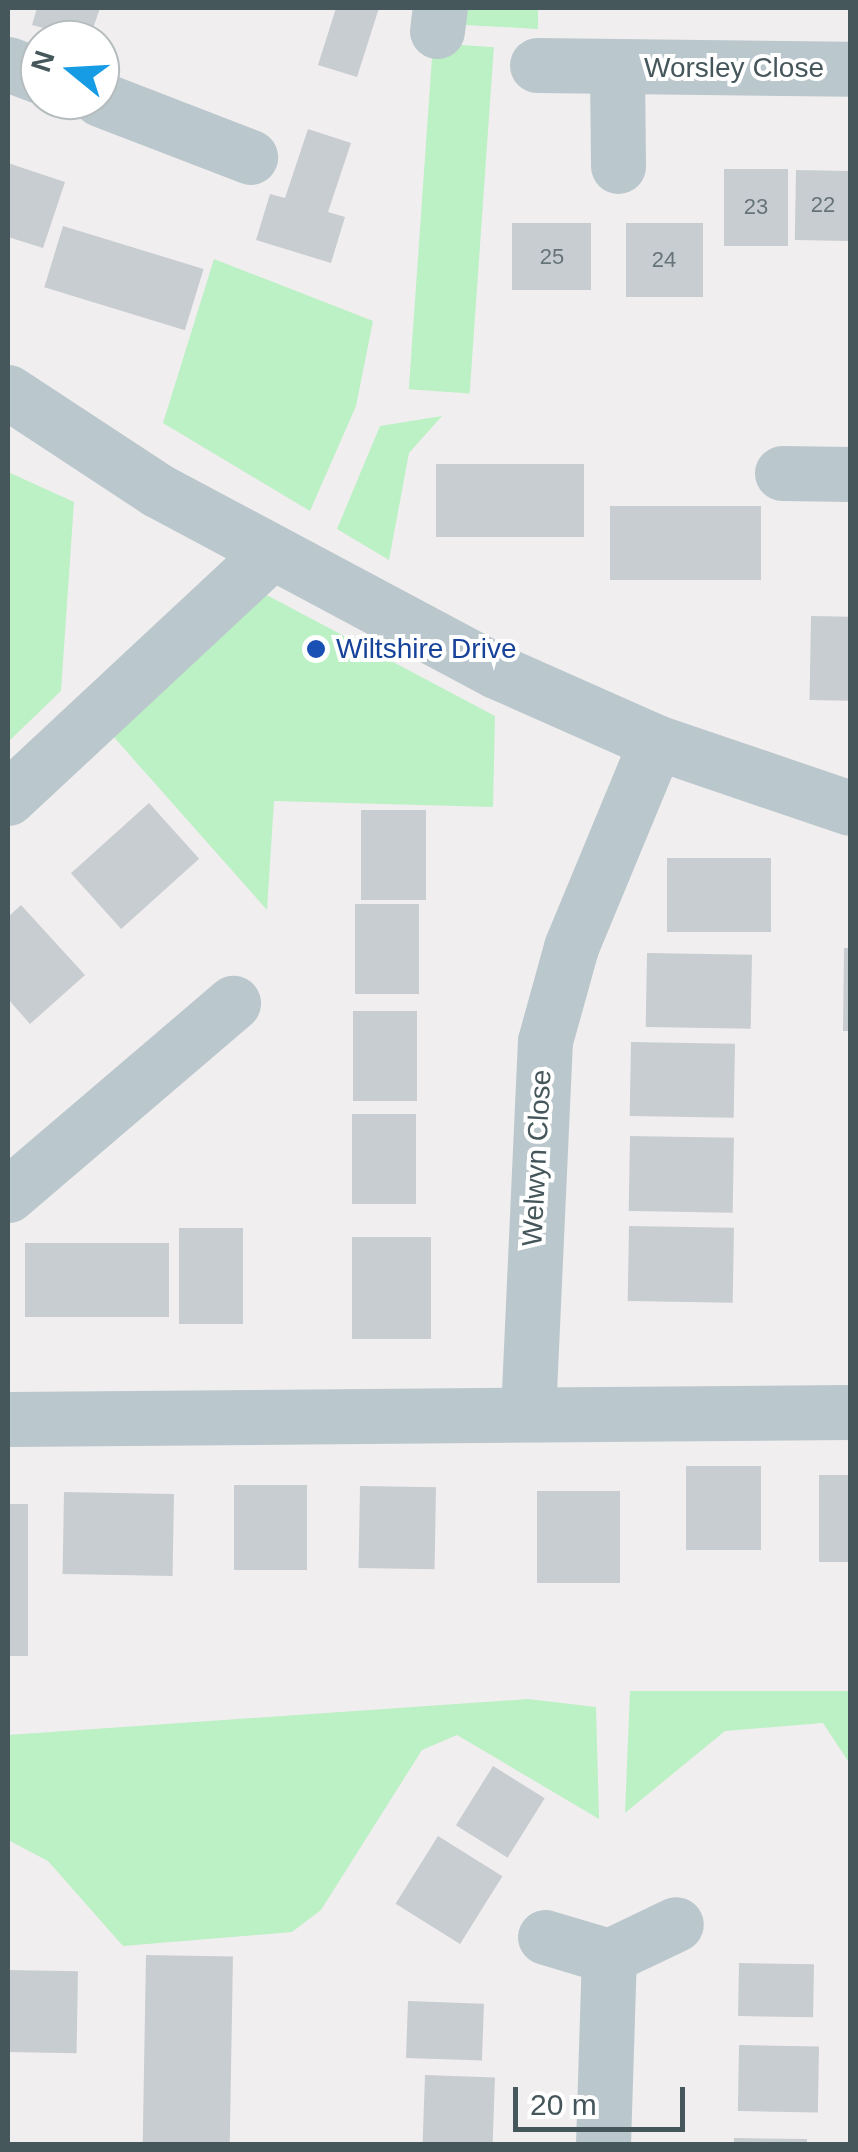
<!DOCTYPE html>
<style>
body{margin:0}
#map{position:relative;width:858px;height:2152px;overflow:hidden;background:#f1eeef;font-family:Arial,sans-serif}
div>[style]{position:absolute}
.green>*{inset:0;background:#bcf0c5;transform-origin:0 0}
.building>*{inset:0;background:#c8cdd1;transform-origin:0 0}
.minor>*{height:55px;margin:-27.5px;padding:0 27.5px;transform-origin:27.5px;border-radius:27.5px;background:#bac7cc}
.dots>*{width:28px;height:28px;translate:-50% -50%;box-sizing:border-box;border:5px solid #fff;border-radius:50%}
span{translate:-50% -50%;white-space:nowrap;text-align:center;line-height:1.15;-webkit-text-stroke:8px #fff;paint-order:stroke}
.number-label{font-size:22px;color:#667479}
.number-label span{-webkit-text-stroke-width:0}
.street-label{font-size:28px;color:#46575c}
.transit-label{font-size:28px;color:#164399}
.left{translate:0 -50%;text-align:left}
.frame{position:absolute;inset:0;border:10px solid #46575c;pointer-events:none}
.north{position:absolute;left:20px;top:20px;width:100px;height:100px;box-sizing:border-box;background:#fff;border:2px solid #b5bcbe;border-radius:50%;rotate:288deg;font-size:28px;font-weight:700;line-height:40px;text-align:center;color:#46575c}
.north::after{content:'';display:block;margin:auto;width:35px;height:45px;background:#159ce5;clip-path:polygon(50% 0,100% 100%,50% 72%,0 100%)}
.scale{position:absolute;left:513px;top:2087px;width:172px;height:45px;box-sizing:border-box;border:5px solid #46575c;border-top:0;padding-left:12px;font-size:30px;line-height:35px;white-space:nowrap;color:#46575c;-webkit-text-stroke:8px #fff;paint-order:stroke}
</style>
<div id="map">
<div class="green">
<i style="clip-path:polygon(467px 8px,538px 8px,538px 29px,465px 25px)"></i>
<i style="left:433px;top:43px;width:61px;height:347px;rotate:4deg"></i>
<i style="clip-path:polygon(214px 259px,373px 321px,356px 406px,310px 511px,163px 423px)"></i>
<i style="clip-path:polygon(442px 416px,409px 453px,389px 560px,337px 529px,380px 426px)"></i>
<i style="clip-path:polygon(8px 472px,74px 502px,61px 691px,8px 742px)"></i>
<i style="clip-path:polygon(261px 592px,495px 716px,493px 807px,274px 801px,267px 910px,112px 735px)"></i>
<i style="clip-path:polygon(630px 1691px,850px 1691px,850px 1764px,823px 1723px,725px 1731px,625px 1813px)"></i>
<i style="clip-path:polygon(528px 1699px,596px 1707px,599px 1819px,457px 1735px,422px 1750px,321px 1910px,292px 1932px,123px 1946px,48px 1861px,8px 1840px,8px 1735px)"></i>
</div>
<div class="building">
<i style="clip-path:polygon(37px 8px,100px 8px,89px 40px,32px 25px)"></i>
<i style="clip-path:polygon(336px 8px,379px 8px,357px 77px,318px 65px)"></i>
<i style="clip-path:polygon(308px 129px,351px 143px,328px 212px,345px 217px,331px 263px,256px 240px,270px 194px,285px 198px)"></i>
<i style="clip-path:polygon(8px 163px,65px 182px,43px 248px,8px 237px)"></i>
<i style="left:724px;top:169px;width:64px;height:77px"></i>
<i style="left:796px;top:170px;width:54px;height:70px;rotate:1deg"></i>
<i style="left:512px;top:223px;width:79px;height:67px"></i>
<i style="left:626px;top:223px;width:77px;height:74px"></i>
<i style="left:63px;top:226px;width:147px;height:64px;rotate:17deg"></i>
<i style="left:436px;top:464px;width:148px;height:73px"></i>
<i style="left:610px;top:506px;width:151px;height:74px"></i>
<i style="left:811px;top:616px;width:39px;height:84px;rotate:1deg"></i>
<i style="left:149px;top:803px;width:75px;height:105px;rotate:48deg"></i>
<i style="left:361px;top:810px;width:65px;height:90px"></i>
<i style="left:667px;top:858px;width:104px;height:74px"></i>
<i style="left:355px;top:904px;width:64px;height:90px"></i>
<i style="clip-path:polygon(21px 905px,85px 975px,30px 1024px,8px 999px,8px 917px)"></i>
<i style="clip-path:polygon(844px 948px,850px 948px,850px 1031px,843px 1031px)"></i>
<i style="left:647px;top:953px;width:105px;height:74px;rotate:1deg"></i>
<i style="left:353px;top:1011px;width:64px;height:90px"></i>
<i style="left:631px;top:1042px;width:104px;height:74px;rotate:1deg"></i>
<i style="left:352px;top:1114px;width:64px;height:90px"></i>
<i style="left:630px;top:1136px;width:104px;height:75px;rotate:1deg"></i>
<i style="left:629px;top:1226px;width:105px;height:75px;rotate:1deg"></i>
<i style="left:179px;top:1228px;width:64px;height:96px"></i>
<i style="left:352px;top:1237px;width:79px;height:102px"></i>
<i style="left:25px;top:1243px;width:144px;height:74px"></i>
<i style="left:686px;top:1466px;width:75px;height:84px"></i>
<i style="left:819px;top:1475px;width:31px;height:87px"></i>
<i style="left:234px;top:1485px;width:73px;height:85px"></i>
<i style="left:360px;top:1486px;width:76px;height:82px;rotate:1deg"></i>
<i style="left:537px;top:1491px;width:83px;height:92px"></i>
<i style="left:64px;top:1492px;width:110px;height:82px;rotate:1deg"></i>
<i style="left:8px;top:1504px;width:20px;height:152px"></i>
<i style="left:493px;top:1766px;width:61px;height:70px;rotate:32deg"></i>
<i style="left:438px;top:1836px;width:76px;height:80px;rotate:32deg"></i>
<i style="left:146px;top:1955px;width:87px;height:189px;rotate:1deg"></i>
<i style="left:739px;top:1963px;width:75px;height:53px;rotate:1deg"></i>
<i style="left:8px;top:1970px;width:70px;height:82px;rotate:1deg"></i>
<i style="left:408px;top:2001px;width:76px;height:57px;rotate:2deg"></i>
<i style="left:739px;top:2045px;width:80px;height:66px;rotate:1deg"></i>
<i style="left:425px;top:2075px;width:70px;height:69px;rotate:2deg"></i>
<i style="clip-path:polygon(734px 2138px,807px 2139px,807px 2144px,734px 2144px)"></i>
</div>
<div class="minor">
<i style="left:437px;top:31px;width:23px;rotate:-83deg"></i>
<i style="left:8px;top:64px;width:34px;rotate:21deg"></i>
<i style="left:537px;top:65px;width:313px;rotate:0.7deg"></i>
<i style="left:617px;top:68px;width:98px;rotate:89.4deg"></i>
<i style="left:100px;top:99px;width:161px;rotate:21.1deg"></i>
<i style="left:8px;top:392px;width:178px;rotate:33.3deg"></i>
<i style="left:157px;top:490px;width:384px;rotate:28.1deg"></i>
<i style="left:496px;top:671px;width:175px;rotate:23.9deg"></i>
<i style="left:656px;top:742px;width:205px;rotate:18.8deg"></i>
<i style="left:782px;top:473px;width:68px;rotate:0.8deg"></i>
<i style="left:8px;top:798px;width:361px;rotate:-43deg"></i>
<i style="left:8px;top:1195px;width:296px;rotate:-40.5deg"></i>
<i style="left:528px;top:1414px;width:373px;rotate:-87.4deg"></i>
<i style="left:545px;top:1041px;width:98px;rotate:-74.5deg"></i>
<i style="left:571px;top:947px;width:222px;rotate:-67.5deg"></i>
<i style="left:8px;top:1419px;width:842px;rotate:-0.48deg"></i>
<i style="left:545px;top:1937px;width:67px;rotate:16.5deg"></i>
<i style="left:609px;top:1956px;width:74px;rotate:-25.5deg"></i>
<i style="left:603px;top:2144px;width:188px;rotate:-88.2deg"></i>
</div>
<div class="dots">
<i style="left:316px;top:649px;background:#1a4fb4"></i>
</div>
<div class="number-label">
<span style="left:823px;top:205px">22</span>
<span style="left:756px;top:207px">23</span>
<span style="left:552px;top:257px">25</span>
<span style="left:664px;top:260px">24</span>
</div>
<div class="street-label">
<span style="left:734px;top:68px">Worsley Close</span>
<span style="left:537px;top:1158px;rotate:-87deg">Welwyn Close</span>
</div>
<div class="transit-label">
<span class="left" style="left:336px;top:649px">Wiltshire Drive</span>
</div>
<div class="frame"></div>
<div class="north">N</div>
<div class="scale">20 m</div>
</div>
